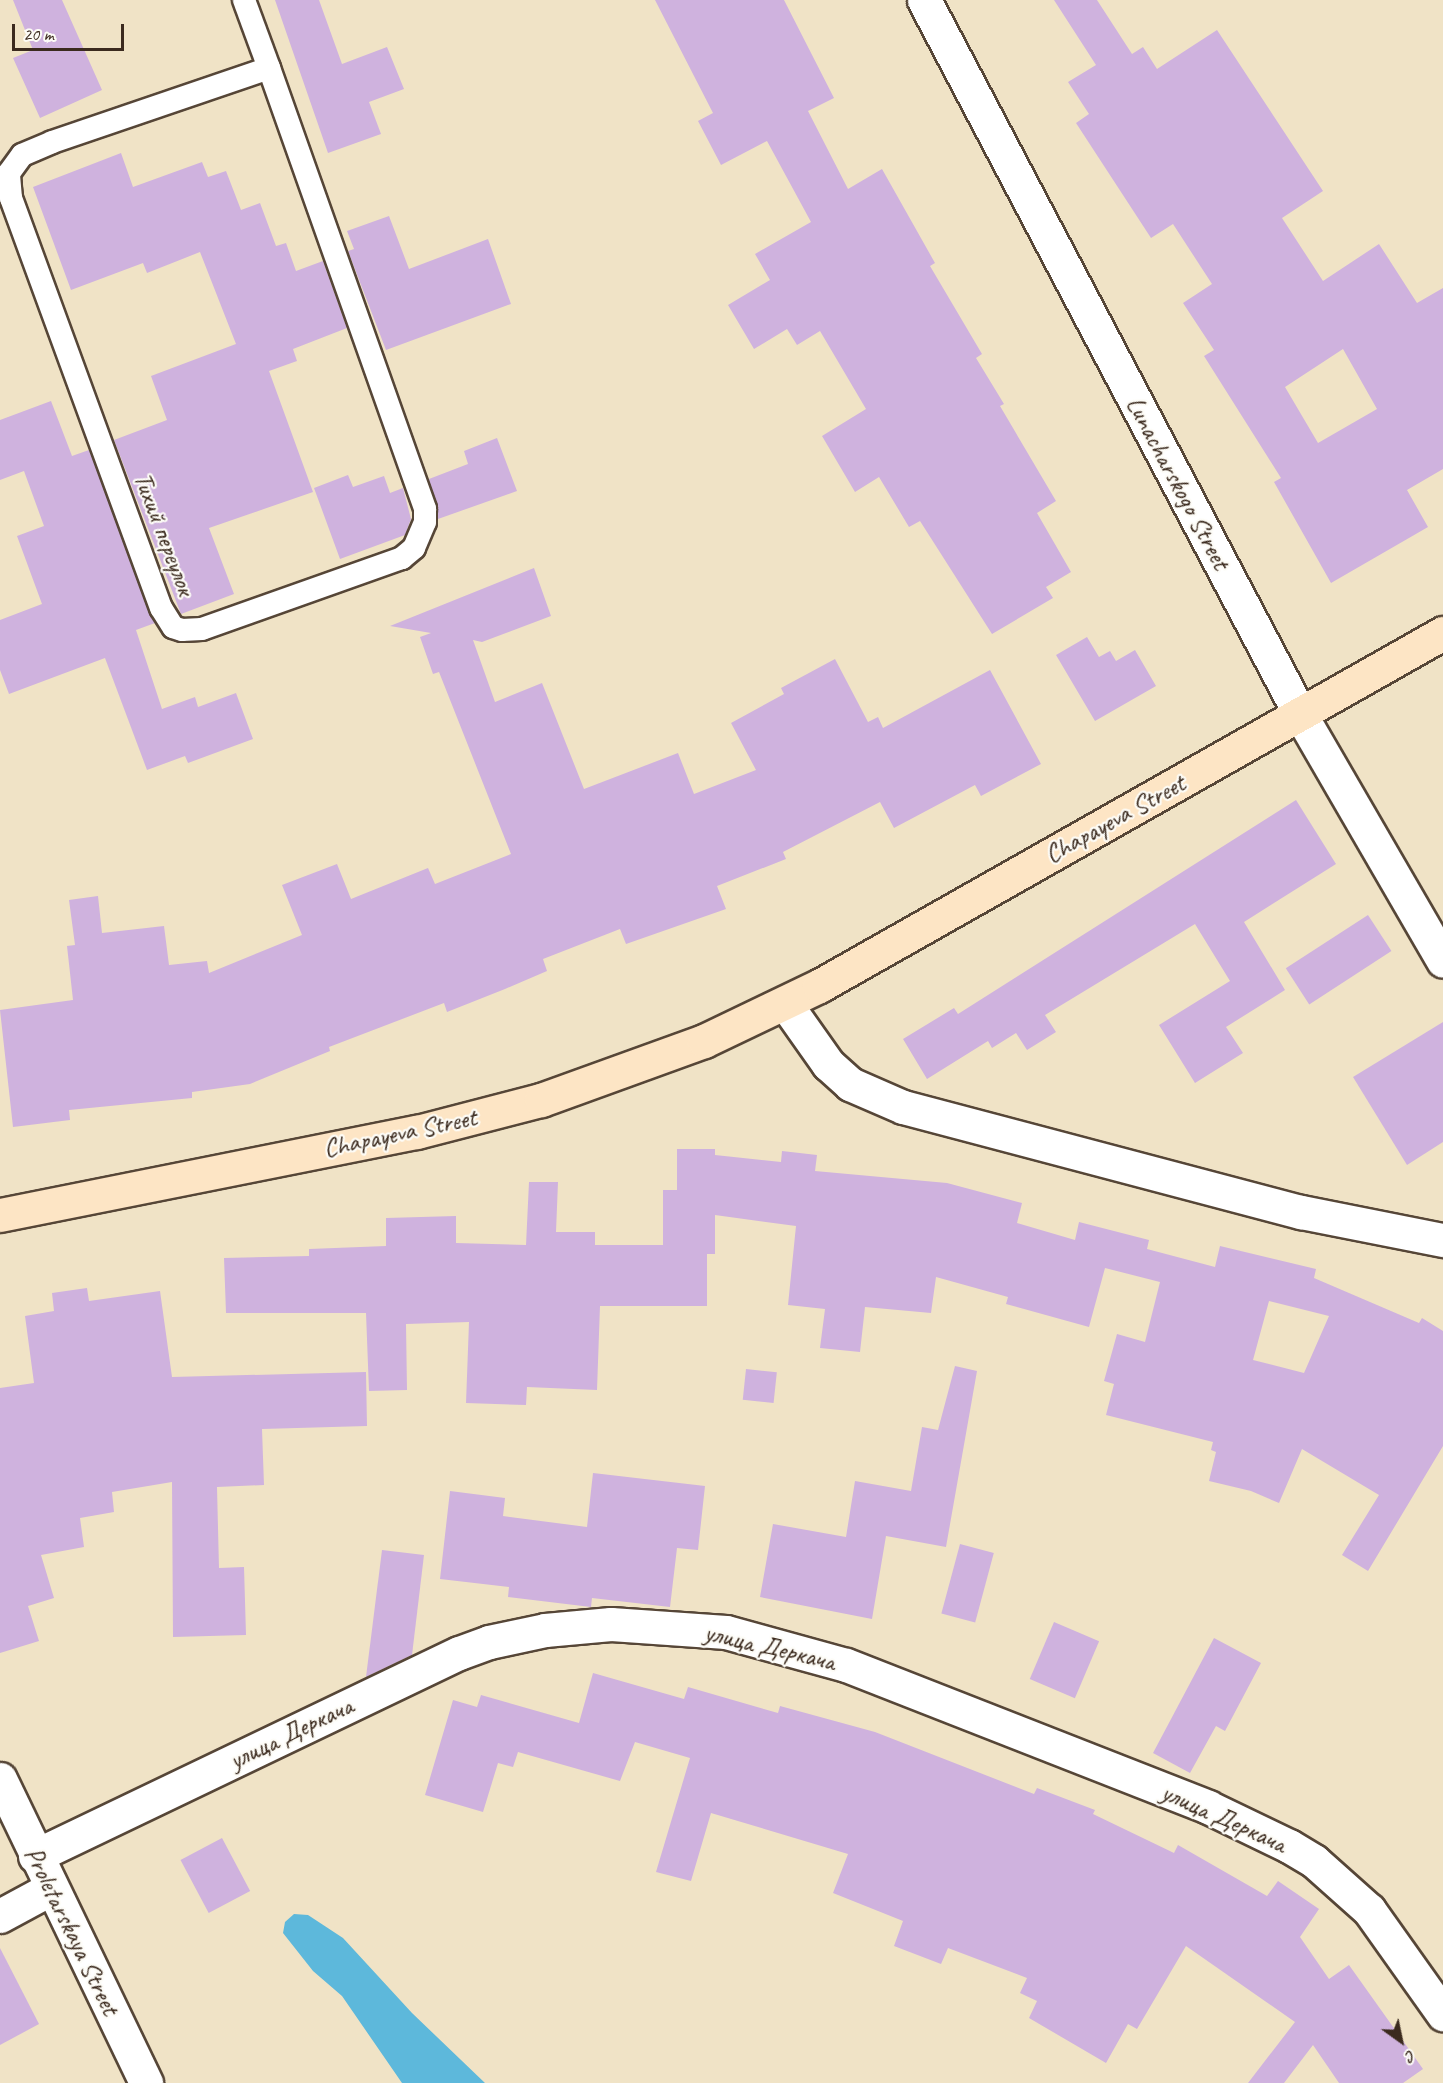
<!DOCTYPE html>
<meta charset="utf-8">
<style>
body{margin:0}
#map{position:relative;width:1443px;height:2083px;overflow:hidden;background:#f0e3c6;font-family:Caveat,sans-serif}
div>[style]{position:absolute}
.water>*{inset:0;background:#5db8db}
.building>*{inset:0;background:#cfb2de;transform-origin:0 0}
.roads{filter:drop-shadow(2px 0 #564637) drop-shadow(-2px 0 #564637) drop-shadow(0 2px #564637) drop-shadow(0 -2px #564637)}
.lane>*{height:22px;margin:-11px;padding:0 11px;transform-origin:11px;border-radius:11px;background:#fff}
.street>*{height:33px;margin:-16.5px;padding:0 16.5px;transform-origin:16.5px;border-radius:16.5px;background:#fff}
.secondary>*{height:33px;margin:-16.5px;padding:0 16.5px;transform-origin:16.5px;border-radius:16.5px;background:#fde5c5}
span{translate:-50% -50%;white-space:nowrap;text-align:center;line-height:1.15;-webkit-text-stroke:4.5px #fdfcf7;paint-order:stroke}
.street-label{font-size:26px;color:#3b2a1e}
.north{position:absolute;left:1371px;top:2011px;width:60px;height:60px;-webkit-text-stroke:4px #fdfcf7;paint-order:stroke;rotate:147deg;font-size:16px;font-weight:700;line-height:24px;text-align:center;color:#3b2a1e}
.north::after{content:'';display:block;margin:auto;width:21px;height:27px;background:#3b2a1e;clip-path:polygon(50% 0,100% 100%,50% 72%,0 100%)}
.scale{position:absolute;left:12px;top:24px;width:112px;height:27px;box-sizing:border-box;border:3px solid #3b2a1e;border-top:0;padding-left:8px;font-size:18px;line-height:21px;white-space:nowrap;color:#3b2a1e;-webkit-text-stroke:4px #fdfcf7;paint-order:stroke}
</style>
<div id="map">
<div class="water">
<i style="clip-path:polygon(294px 1914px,308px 1915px,343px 1938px,412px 2013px,485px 2083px,402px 2083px,342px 1996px,313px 1971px,283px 1933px,285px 1922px)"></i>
</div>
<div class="building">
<i style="clip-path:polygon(13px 0,62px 0,102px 90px,40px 118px,13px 58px,33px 50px)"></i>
<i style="clip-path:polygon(275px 0,319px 0,342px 64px,387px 47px,404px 89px,369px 102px,381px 134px,328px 153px)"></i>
<i style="clip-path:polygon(655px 0,784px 0,834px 98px,808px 111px,848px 189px,882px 169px,935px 263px,930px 266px,982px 354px,976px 358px,1004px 404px,1000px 406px,1056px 501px,1037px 513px,1071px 572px,1046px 587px,1053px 598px,992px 634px,920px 521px,909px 527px,879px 477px,855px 492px,822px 436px,866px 409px,820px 331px,797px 345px,787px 329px,754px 349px,728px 305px,770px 280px,755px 254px,811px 222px,767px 141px,721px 165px,698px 121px,713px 113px)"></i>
<i style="clip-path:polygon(evenodd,1054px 0,1097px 0,1132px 54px,1143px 47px,1157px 69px,1217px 30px,1323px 191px,1282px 218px,1323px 281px,1379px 244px,1417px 303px,1443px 288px,1443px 469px,1407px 490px,1428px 527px,1331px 583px,1274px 482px,1281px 478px,1204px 356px,1214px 350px,1183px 303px,1212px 284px,1173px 224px,1151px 238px,1076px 123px,1089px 114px,1068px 82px,1096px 65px,1054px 0,1343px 349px,1377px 409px,1318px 443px,1285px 387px,1343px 349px)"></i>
<i style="clip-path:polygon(121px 153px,133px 187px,202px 162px,208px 177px,226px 171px,241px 210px,260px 203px,276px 246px,286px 243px,296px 271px,323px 261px,347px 328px,293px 349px,297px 361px,269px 371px,313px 492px,209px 528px,234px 594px,181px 614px,114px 440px,167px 420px,151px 376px,236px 344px,200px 252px,147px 273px,143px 263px,71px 290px,33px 187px)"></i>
<i style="clip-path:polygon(389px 216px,409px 269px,488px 239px,511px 304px,386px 350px,348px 251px,354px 249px,347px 231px)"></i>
<i style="clip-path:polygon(51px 401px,72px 456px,89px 450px,155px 623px,136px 630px,162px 709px,195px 697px,198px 707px,236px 693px,253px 739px,188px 763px,185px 756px,147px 770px,105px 658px,9px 694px,0 670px,0 620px,42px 604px,17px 536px,44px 526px,24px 471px,0 480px,0 420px)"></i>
<i style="clip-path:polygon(497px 438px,517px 491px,438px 519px,429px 479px,468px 464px,464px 451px)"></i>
<i style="clip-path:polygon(348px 475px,353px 487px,384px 476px,390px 493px,403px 488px,411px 519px,405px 535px,340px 559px,314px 488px)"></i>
<i style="clip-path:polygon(534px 568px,551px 616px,482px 642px,473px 640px,495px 702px,542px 683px,584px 789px,678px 753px,694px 794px,756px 770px,731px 723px,784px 694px,781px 688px,835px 659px,868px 722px,878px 717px,883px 728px,990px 670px,1041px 764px,981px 796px,975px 785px,894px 828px,880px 802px,783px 852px,786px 859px,717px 886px,726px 909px,626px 944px,620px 929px,543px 959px,547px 971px,505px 989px,447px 1012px,444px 1003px,329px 1047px,330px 1051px,250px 1084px,192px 1092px,192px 1098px,69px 1110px,70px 1120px,13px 1127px,0 1010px,73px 1000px,67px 946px,75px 945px,69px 900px,98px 896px,102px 933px,164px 926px,169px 965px,207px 961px,209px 973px,302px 935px,282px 885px,337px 864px,351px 899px,428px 868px,435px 884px,511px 854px,439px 672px,433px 674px,420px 637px,431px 633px,390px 626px)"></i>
<i style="clip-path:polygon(1087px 637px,1099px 657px,1110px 651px,1116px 661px,1135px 650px,1156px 686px,1095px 721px,1056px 655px)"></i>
<i style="clip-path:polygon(1296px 800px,1336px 864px,1244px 922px,1285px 990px,1226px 1027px,1243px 1053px,1195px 1083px,1159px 1025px,1230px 981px,1195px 924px,1045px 1015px,1056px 1032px,1027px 1050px,1016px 1033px,992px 1048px,988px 1041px,927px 1079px,903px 1039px,954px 1008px,958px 1014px)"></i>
<i style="left:1368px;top:915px;width:43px;height:98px;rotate:57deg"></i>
<i style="clip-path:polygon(1443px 1022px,1443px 1142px,1407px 1165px,1353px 1077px)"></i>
<i style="clip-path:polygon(evenodd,677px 1149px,715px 1149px,715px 1155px,781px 1162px,782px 1151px,817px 1155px,815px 1171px,947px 1183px,1022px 1203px,1017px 1223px,1075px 1240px,1079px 1222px,1149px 1240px,1147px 1249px,1215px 1267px,1220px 1246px,1316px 1269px,1314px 1278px,1419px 1323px,1422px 1318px,1443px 1331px,1443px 1446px,1368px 1571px,1342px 1555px,1379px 1495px,1302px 1449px,1279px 1503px,1251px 1491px,1209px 1481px,1216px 1452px,1211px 1450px,1213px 1442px,1106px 1415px,1114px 1384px,1104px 1381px,1117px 1334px,1145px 1342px,1160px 1282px,1105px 1268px,1089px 1327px,1006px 1304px,1008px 1297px,936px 1277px,931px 1313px,865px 1307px,860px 1352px,820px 1348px,825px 1309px,788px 1305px,796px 1226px,715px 1215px,715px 1254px,707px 1254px,707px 1306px,600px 1306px,597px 1390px,527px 1387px,526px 1405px,466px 1403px,469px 1322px,406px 1324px,407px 1390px,369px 1391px,366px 1313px,226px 1313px,224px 1258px,309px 1256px,309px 1249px,386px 1246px,386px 1218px,456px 1216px,456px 1243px,526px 1245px,529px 1182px,558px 1182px,556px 1232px,595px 1232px,595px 1245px,663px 1245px,663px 1190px,677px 1190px,677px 1149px,1269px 1301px,1329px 1316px,1304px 1373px,1253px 1360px,1269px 1301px)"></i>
<i style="clip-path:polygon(87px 1288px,89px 1301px,160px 1291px,172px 1377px,366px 1372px,367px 1426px,262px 1429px,264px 1485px,217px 1487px,219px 1568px,244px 1567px,246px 1635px,173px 1637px,172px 1482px,112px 1492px,114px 1512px,80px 1518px,84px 1547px,41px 1555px,54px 1598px,28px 1606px,39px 1641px,0 1653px,0 1388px,34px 1383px,25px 1316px,54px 1311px,52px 1293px)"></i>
<i style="clip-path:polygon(955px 1366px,977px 1371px,946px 1547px,886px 1536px,872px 1619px,760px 1597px,773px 1524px,846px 1537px,855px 1481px,911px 1491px,922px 1427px,938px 1430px)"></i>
<i style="left:746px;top:1369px;width:31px;height:31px;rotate:6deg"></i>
<i style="clip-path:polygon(593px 1473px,705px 1486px,698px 1550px,677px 1548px,670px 1607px,592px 1598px,591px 1607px,508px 1597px,509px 1587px,440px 1579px,450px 1491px,505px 1498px,503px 1516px,587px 1527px)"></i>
<i style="left:960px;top:1544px;width:35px;height:72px;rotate:15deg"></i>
<i style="clip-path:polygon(382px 1550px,424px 1555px,412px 1655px,366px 1677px)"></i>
<i style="left:1054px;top:1622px;width:49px;height:62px;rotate:23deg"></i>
<i style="clip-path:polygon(1214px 1638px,1261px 1663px,1225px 1731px,1216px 1726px,1190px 1773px,1153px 1753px)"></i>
<i style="clip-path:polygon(593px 1673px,684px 1699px,688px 1687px,778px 1713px,780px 1706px,875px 1732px,1034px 1794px,1037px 1788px,1095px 1810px,1093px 1814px,1174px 1853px,1178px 1845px,1267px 1896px,1278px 1881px,1319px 1909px,1300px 1937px,1329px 1979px,1349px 1965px,1423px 2069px,1403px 2083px,1339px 2083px,1313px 2045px,1284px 2083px,1248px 2083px,1295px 2022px,1186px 1946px,1137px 2029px,1128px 2024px,1106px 2063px,1029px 2018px,1037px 2001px,1020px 1993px,1027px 1978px,948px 1948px,941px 1964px,894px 1946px,903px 1921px,833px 1893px,848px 1854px,711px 1813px,691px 1881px,656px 1872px,690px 1758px,635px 1742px,620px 1781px,518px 1752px,513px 1767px,498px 1763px,483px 1812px,425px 1795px,453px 1700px,477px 1707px,481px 1695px,579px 1723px)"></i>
<i style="left:222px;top:1838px;width:60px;height:47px;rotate:62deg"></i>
<i style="clip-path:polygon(0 1948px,39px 2024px,0 2045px)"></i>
</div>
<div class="roads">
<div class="lane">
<i style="left:244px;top:0;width:72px;rotate:69.8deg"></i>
<i style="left:269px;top:68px;width:468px;rotate:70.5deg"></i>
<i style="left:425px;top:509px;width:13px;rotate:90deg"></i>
<i style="left:425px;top:522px;width:28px;rotate:113deg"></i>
<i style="left:414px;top:548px;width:16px;rotate:140deg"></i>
<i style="left:402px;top:558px;width:212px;rotate:160.5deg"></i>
<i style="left:202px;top:629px;width:20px;rotate:177deg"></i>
<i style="left:182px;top:630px;width:9px;rotate:-162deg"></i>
<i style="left:173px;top:627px;width:22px;rotate:-122deg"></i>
<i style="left:161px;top:608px;width:437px;rotate:-110.1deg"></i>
<i style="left:11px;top:198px;width:25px;rotate:-95deg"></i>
<i style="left:9px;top:173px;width:22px;rotate:-54deg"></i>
<i style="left:22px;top:155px;width:33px;rotate:-23deg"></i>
<i style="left:52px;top:142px;width:229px;rotate:-18.8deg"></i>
</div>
<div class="street">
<i style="left:924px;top:0;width:807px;rotate:62.23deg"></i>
<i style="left:1300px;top:714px;width:285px;rotate:59.9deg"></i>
<i style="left:785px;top:1003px;width:75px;rotate:54.8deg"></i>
<i style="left:828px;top:1064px;width:30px;rotate:42deg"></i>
<i style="left:850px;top:1084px;width:58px;rotate:23.5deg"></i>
<i style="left:903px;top:1107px;width:412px;rotate:14.8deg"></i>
<i style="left:1301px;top:1212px;width:145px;rotate:11.2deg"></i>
<i style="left:0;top:1779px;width:337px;rotate:64.3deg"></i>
<i style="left:35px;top:1856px;width:470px;rotate:-25.6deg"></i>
<i style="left:459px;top:1653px;width:32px;rotate:-20deg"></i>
<i style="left:489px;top:1642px;width:57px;rotate:-12.1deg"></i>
<i style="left:545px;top:1630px;width:66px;rotate:-5.2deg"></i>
<i style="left:611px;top:1624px;width:115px;rotate:4deg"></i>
<i style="left:726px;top:1632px;width:124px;rotate:15.4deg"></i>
<i style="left:846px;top:1665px;width:389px;rotate:21.4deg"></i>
<i style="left:1208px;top:1807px;width:90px;rotate:25.7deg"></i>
<i style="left:1289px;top:1846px;width:29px;rotate:31deg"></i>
<i style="left:1314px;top:1861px;width:74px;rotate:41.7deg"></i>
<i style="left:1369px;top:1910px;width:128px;rotate:54.6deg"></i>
<i style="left:0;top:1916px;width:57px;rotate:-28.4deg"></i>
</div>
<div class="secondary">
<i style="left:0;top:1215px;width:425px;rotate:-11.3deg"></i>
<i style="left:417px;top:1132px;width:128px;rotate:-14.5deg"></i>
<i style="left:541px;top:1100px;width:173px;rotate:-19.9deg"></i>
<i style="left:704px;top:1041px;width:127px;rotate:-25.6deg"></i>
<i style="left:819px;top:986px;width:717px;rotate:-29.5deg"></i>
</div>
</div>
<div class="street-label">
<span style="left:1178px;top:483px;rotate:62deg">Lunacharskogo Street</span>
<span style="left:164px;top:534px;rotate:69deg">Тихий переулок</span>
<span style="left:1115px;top:819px;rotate:-29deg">Chapayeva Street</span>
<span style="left:400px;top:1133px;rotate:-12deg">Chapayeva Street</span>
<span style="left:770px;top:1647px;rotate:13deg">улица Деркача</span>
<span style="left:291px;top:1733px;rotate:-26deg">улица Деркача</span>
<span style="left:1224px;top:1818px;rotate:24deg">улица Деркача</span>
<span style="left:72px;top:1931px;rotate:64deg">Proletarskaya Street</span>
</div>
<div class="north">С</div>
<div class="scale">20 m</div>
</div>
